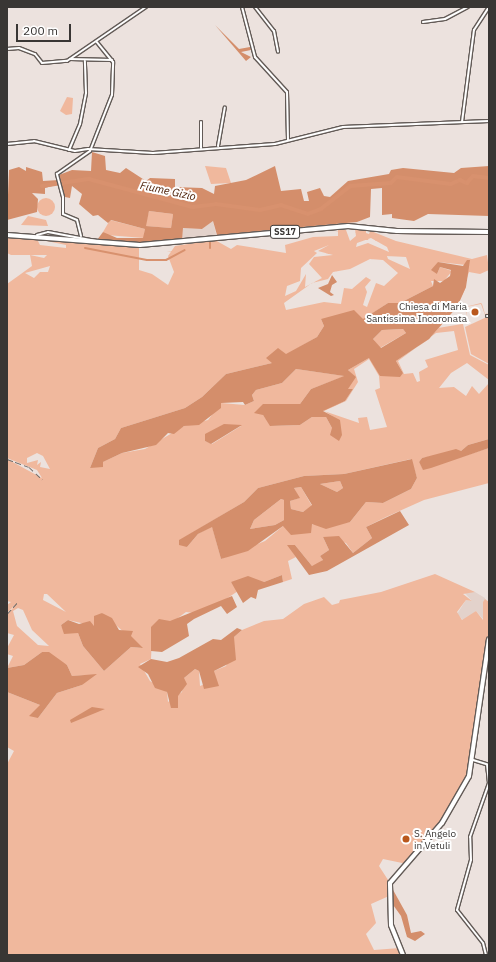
<!DOCTYPE html>
<style>
body{margin:0}
#map{position:relative;width:496px;height:962px;overflow:hidden;background:#ece2de;font-family:"IBM Plex Sans",sans-serif}
div>[style]{position:absolute}
.built>*{inset:0;background:#e3d2cb}
.green>*{inset:0;background:#f0b89d}
.round{border-radius:50%}
.forest>*{inset:0;background:#d48e6b}
.canal>*{height:2px;margin:-1px;padding:0 1px;transform-origin:1px;border-radius:1px;background:#d8916e}
.river>*{height:3.5px;margin:-1.75px;padding:0 1.75px;transform-origin:1.75px;border-radius:1.75px;background:#d8916e}
.roads{filter:drop-shadow(1px 0 #635b57) drop-shadow(-1px 0 #635b57) drop-shadow(0 1px #635b57) drop-shadow(0 -1px #635b57)}
.street>*{height:2px;margin:-1px;padding:0 1px;transform-origin:1px;border-radius:1px;background:#fff}
.primary>*{height:4px;margin:-2px;padding:0 2px;transform-origin:2px;border-radius:2px;background:#fff}
.rail>*{height:1px;margin-top:-0.5px;transform-origin:0;background:repeating-linear-gradient(90deg,#6e6966 0 6px,transparent 0 9px)}
.dots>*{width:11px;height:11px;translate:-50% -50%;box-sizing:border-box;border:2px solid #fff;border-radius:50%}
span{translate:-50% -50%;white-space:nowrap;text-align:center;line-height:1.15;-webkit-text-stroke:4px #fff;paint-order:stroke}
.shield-label span{padding:1px 3px;background:#fff;border:1px solid;border-radius:3px;-webkit-text-stroke-width:0}
.shield-label{font-size:9px;color:#393634;font-weight:700}
.poi-label{font-size:10px;color:#393634}
.right{translate:-100% -50%;text-align:right}
.left{translate:0 -50%;text-align:left}
.water-label{font-size:11px;color:#471a00;font-style:italic}
.frame{position:absolute;inset:0;border:8px solid #393634;pointer-events:none}
.scale{position:absolute;left:16px;top:24px;width:55px;height:18px;box-sizing:border-box;border:2px solid #393634;border-top:0;padding-left:5px;font-size:12px;line-height:14px;white-space:nowrap;color:#393634;-webkit-text-stroke:3px #fff;paint-order:stroke}
</style>
<div id="map">
<div class="built">
<i style="clip-path:polygon(213px 221px,217px 238px,182px 241px,183px 228px,202px 229px)"></i>
<i style="clip-path:polygon(464px 592px,475px 592px,485px 598px,484px 620px,476px 611px,464px 621px,457px 614px,466px 600px,472px 601px)"></i>
</div>
<div class="green">
<i style="clip-path:polygon(67px 97px,73px 98px,72px 114px,66px 115px,60px 111px)"></i>
<i style="clip-path:polygon(205px 166px,226px 168px,231px 183px,211px 184px)"></i>
<i class="round" style="left:37px;top:198px;width:18px;height:18px"></i>
<i style="clip-path:polygon(149px 211px,173px 214px,171px 228px,145px 226px)"></i>
<i style="clip-path:polygon(28px 216px,46px 220px,48px 226px,21px 225px)"></i>
<i style="clip-path:polygon(110px 220px,145px 229px,144px 238px,106px 235px,103px 232px)"></i>
<i style="clip-path:polygon(evenodd,366px 228px,366px 233px,369px 234px,371px 229px,398px 233px,481px 234px,489px 235px,398px 234px,371px 231px,396px 241px,472px 259px,487px 255px,489px 270px,480px 274px,469px 272px,457px 307px,438px 328px,462px 324px,464px 320px,467px 317px,465px 307px,481px 303px,482px 304px,485px 314px,489px 313px,485px 315px,481px 304px,466px 307px,467px 317px,463px 324px,470px 355px,489px 365px,489px 380px,467px 363px,451px 373px,439px 388px,454px 387px,466px 396px,472px 386px,479px 394px,489px 383px,489px 439px,468px 445px,461px 451px,422px 458px,419px 462px,423px 469px,489px 448px,489px 483px,424px 500px,386px 517px,366px 527px,372px 538px,353px 553px,346px 543px,323px 537px,329px 550px,320px 556px,323px 560px,318px 565px,312px 566px,295px 545px,288px 545px,296px 557px,288px 561px,292px 579px,283px 582px,282px 575px,264px 582px,231px 582px,238px 591px,223px 601px,194px 613px,186px 612px,152px 637px,151px 659px,140px 664px,150px 681px,167px 692px,168px 702px,182px 692px,184px 678px,195px 669px,199px 671px,200px 686px,215px 680px,214px 671px,226px 666px,232px 652px,234px 637px,242px 630px,264px 621px,283px 619px,304px 604px,324px 597px,332px 605px,339px 603px,340px 600px,381px 592px,435px 574px,475px 592px,463px 594px,472px 601px,466px 600px,457px 612px,462px 620px,476px 611px,483px 620px,483px 602px,485px 599px,489px 602px,489px 639px,471px 769px,447px 815px,407px 864px,383px 859px,379px 866px,390px 883px,389px 896px,371px 904px,376px 923px,366px 934px,374px 950px,400px 948px,403px 955px,7px 955px,7px 764px,14px 751px,7px 747px,7px 692px,40px 705px,38px 718px,57px 693px,82px 685px,89px 675px,72px 676px,67px 665px,42px 652px,24px 665px,7px 668px,13px 656px,7px 654px,7px 648px,14px 635px,7px 633px,7px 615px,17px 603px,7px 613px,7px 605px,11px 602px,7px 601px,7px 459px,42px 478px,37px 470px,7px 458px,7px 284px,32px 266px,30px 255px,44px 258px,47px 255px,11px 255px,7px 253px,7px 237px,139px 248px,139px 270px,152px 274px,168px 285px,174px 272px,168px 256px,175px 246px,215px 240px,231px 249px,237px 245px,286px 253px,285px 245px,313px 237px,338px 236px,338px 230px,346px 230px,350px 241px,356px 236px,355px 229px,366px 228px,371px 238px,387px 247px,389px 252px,368px 243px,356px 247px,357px 243px,371px 238px,366px 228px,37px 239px,66px 245px,66px 248px,40px 245px,37px 239px,366px 228px,329px 245px,318px 251px,333px 255px,314px 257px,309px 264px,322px 278px,305px 287px,306px 274px,296px 291px,285px 296px,287px 286px,300px 281px,301px 268px,317px 253px,314px 251px,329px 245px,366px 228px,387px 256px,406px 257px,410px 269px,388px 259px,387px 256px,366px 228px,370px 259px,383px 260px,398px 273px,384px 286px,376px 283px,367px 307px,363px 305px,367px 292px,365px 287px,371px 280px,366px 277px,352px 289px,344px 288px,341px 304px,324px 302px,286px 310px,284px 303px,312px 283px,328px 279px,333px 272px,350px 269px,370px 259px,366px 228px,438px 262px,466px 265px,466px 287px,457px 307px,429px 339px,396px 361px,403px 373px,369px 358px,348px 370px,354px 376px,347px 390px,353px 389px,345px 401px,323px 410px,335px 418px,332px 428px,326px 417px,312px 417px,300px 425px,271px 426px,263px 415px,263px 404px,300px 404px,311px 389px,345px 376px,296px 369px,282px 383px,256px 390px,252px 395px,254px 401px,245px 405px,221px 403px,208px 420px,184px 426px,145px 449px,122px 453px,90px 468px,98px 448px,115px 439px,121px 428px,185px 408px,202px 397px,226px 374px,272px 363px,317px 337px,324px 326px,321px 319px,362px 320px,388px 303px,400px 303px,433px 286px,431px 281px,444px 281px,452px 271px,440px 267px,437px 274px,438px 262px,366px 228px,50px 266px,48px 272px,40px 272px,34px 278px,25px 273px,50px 266px,366px 228px,454px 331px,458px 350px,425px 360px,428px 367px,419px 372px,420px 381px,417px 382px,413px 373px,404px 374px,398px 361px,436px 333px,454px 331px,366px 228px,369px 359px,379px 376px,380px 388px,375px 390px,387px 427px,370px 430px,367px 417px,358px 418px,359px 423px,324px 411px,346px 401px,358px 382px,354px 369px,369px 359px,366px 228px,224px 425px,241px 426px,212px 444px,205px 441px,224px 425px,366px 228px,37px 453px,43px 456px,50px 469px,40px 467px,41px 462px,37px 465px,38px 460px,27px 463px,27px 458px,37px 453px,366px 228px,411px 459px,417px 478px,411px 489px,383px 503px,366px 502px,350px 522px,283px 526px,265px 541px,221px 559px,212px 526px,198px 534px,187px 547px,180px 540px,244px 502px,258px 488px,304px 476px,344px 474px,411px 459px,366px 228px,44px 594px,47px 594px,66px 612px,43px 600px,44px 594px,366px 228px,18px 608px,23px 610px,32px 630px,49px 646px,38px 645px,17px 626px,13px 611px,18px 608px,366px 228px,102px 613px,142px 648px,131px 647px,104px 671px,83px 646px,78px 633px,63px 629px,61px 625px,68px 620px,94px 626px,102px 613px)"></i>
<i style="clip-path:polygon(489px 316px,489px 364px,471px 354px,465px 327px)"></i>
<i style="clip-path:polygon(403px 329px,406px 333px,380px 348px,373px 339px,382px 330px)"></i>
<i style="clip-path:polygon(340px 481px,343px 488px,337px 492px,320px 484px)"></i>
<i style="clip-path:polygon(301px 487px,312px 506px,303px 512px,291px 509px,290px 501px,299px 498px,294px 488px)"></i>
<i style="clip-path:polygon(281px 499px,284px 500px,284px 520px,275px 525px,250px 529px,254px 520px)"></i>
</div>
<div class="forest">
<i style="clip-path:polygon(215px 25px,239px 49px,250px 47px,251px 50px,241px 52px,251px 57px,246px 61px)"></i>
<i style="clip-path:polygon(evenodd,92px 152px,105px 156px,106px 170px,120px 173px,126px 168px,146px 181px,150px 178px,175px 179px,175px 187px,202px 188px,214px 194px,215px 186px,246px 180px,275px 166px,281px 191px,301px 189px,304px 201px,309px 201px,307px 192px,320px 188px,324px 196px,330px 197px,348px 181px,389px 174px,391px 170px,403px 168px,454px 173px,461px 168px,489px 166px,489px 216px,428px 214px,414px 221px,392px 218px,392px 214px,382px 215px,382px 188px,371px 189px,370px 217px,357px 222px,217px 235px,213px 221px,202px 229px,183px 228px,182px 241px,147px 244px,97px 240px,103px 232px,117px 238px,143px 238px,145px 229px,111px 220px,108px 223px,98px 215px,93px 216px,79px 204px,82px 194px,72px 186px,70px 198px,65px 197px,60px 184px,45px 188px,45px 194px,32px 193px,38px 199px,37px 212px,7px 220px,9px 170px,19px 167px,26px 171px,26px 167px,42px 172px,43px 181px,59px 180px,59px 175px,72px 170px,91px 171px,92px 152px,149px 211px,173px 214px,171px 228px,146px 226px,149px 211px)"></i>
<i style="clip-path:polygon(evenodd,467px 260px,470px 260px,466px 287px,457px 307px,429px 339px,396px 361px,403px 373px,400px 377px,380px 376px,369px 358px,348px 370px,356px 377px,348px 389px,353px 389px,345px 401px,323px 411px,340px 420px,342px 435px,339px 441px,330px 435px,332px 428px,326px 417px,312px 417px,300px 425px,270px 426px,263px 415px,254px 413px,263px 404px,300px 404px,311px 389px,344px 376px,296px 369px,282px 383px,256px 390px,252px 395px,254px 401px,245px 405px,243px 402px,221px 403px,221px 408px,199px 425px,184px 426px,174px 434px,168px 433px,156px 445px,122px 453px,103px 462px,103px 467px,90px 468px,98px 448px,115px 439px,121px 428px,185px 408px,202px 397px,226px 374px,272px 363px,266px 358px,278px 348px,286px 354px,317px 337px,324px 326px,321px 319px,354px 310px,363px 319px,388px 303px,400px 303px,433px 286px,434px 279px,440px 283px,450px 276px,451px 270px,440px 267px,437px 274px,431px 270px,438px 262px,463px 266px,467px 260px,403px 329px,406px 333px,381px 348px,373px 339px,382px 330px,403px 329px)"></i>
<i style="clip-path:polygon(332px 275px,337px 282px,332px 285px,330px 292px,334px 295px,331px 296px,318px 288px,328px 284px)"></i>
<i style="clip-path:polygon(224px 424px,242px 425px,211px 444px,205px 441px,205px 434px)"></i>
<i style="clip-path:polygon(489px 439px,489px 448px,431px 468px,423px 470px,419px 462px,422px 458px,456px 449px,461px 451px,468px 445px)"></i>
<i style="clip-path:polygon(evenodd,412px 459px,417px 478px,411px 489px,383px 503px,366px 502px,350px 522px,326px 529px,312px 524px,311px 533px,291px 535px,283px 526px,248px 551px,221px 559px,212px 527px,198px 534px,187px 547px,179px 545px,179px 540px,244px 502px,258px 488px,304px 476px,344px 474px,412px 459px,340px 481px,343px 488px,337px 492px,320px 484px,340px 481px,412px 459px,301px 487px,312px 505px,303px 512px,291px 509px,290px 501px,300px 498px,294px 488px,301px 487px,412px 459px,281px 499px,284px 500px,284px 520px,275px 525px,250px 529px,254px 520px,281px 499px)"></i>
<i style="clip-path:polygon(400px 511px,409px 525px,327px 571px,309px 575px,287px 545px,295px 545px,312px 566px,323px 560px,320px 556px,329px 550px,323px 537px,339px 536px,353px 553px,372px 538px,366px 527px)"></i>
<i style="clip-path:polygon(282px 575px,283px 582px,258px 590px,256px 599px,251px 597px,243px 603px,231px 582px,248px 576px,264px 582px)"></i>
<i style="clip-path:polygon(232px 596px,237px 607px,227px 614px,221px 606px,194px 619px,187px 624px,189px 636px,162px 652px,151px 651px,151px 627px,159px 619px,170px 621px)"></i>
<i style="clip-path:polygon(102px 613px,112px 618px,119px 630px,133px 631px,131px 636px,143px 648px,131px 647px,104px 671px,83px 646px,78px 633px,64px 634px,61px 625px,68px 620px,79px 624px,90px 621px,94px 626px,94px 616px)"></i>
<i style="clip-path:polygon(237px 628px,242px 630px,234px 637px,236px 660px,214px 671px,219px 686px,204px 689px,199px 671px,195px 669px,184px 678px,187px 684px,178px 696px,178px 708px,171px 708px,167px 692px,155px 688px,148px 674px,138px 667px,151px 659px,167px 662px,179px 658px,213px 639px,221px 640px)"></i>
<i style="clip-path:polygon(42px 652px,49px 652px,67px 665px,72px 676px,97px 674px,82px 685px,57px 693px,38px 718px,29px 716px,40px 705px,7px 692px,7px 668px,24px 665px)"></i>
<i style="clip-path:polygon(92px 707px,105px 709px,71px 723px,70px 720px)"></i>
<i style="clip-path:polygon(392px 888px,407px 915px,411px 933px,421px 931px,425px 934px,415px 941px,407px 937px,401px 916px,391px 902px)"></i>
</div>
<div class="canal">
<i style="left:210px;top:241px;width:7px;rotate:90deg"></i>
<i style="left:85px;top:248px;width:63px;rotate:11deg"></i>
<i style="left:147px;top:260px;width:19px"></i>
<i style="left:166px;top:260px;width:21px;rotate:-28deg"></i>
</div>
<div class="river">
<i style="left:42px;top:186px;width:48px;rotate:-8.5deg"></i>
<i style="left:89px;top:179px;width:108px;rotate:15.1deg"></i>
<i style="left:193px;top:207px;width:23px;rotate:-7deg"></i>
<i style="left:216px;top:204px;width:44px;rotate:7.8deg"></i>
<i style="left:260px;top:210px;width:22px;rotate:-13deg"></i>
<i style="left:281px;top:205px;width:28px;rotate:18deg"></i>
<i style="left:308px;top:214px;width:14px;rotate:-21deg"></i>
<i style="left:321px;top:209px;width:37px;rotate:-38deg"></i>
<i style="left:350px;top:186px;width:41px;rotate:-4.2deg"></i>
<i style="left:391px;top:183px;width:8px;rotate:-45deg"></i>
<i style="left:397px;top:177px;width:54px;rotate:7.4deg"></i>
<i style="left:451px;top:184px;width:10px;rotate:-24deg"></i>
<i style="left:460px;top:180px;width:8px;rotate:23deg"></i>
<i style="left:467px;top:183px;width:9px;rotate:-49deg"></i>
<i style="left:473px;top:176px;width:16px;rotate:7deg"></i>
</div>
<div class="roads">
<div class="street">
<i style="left:242px;top:7px;width:52px;rotate:75.4deg"></i>
<i style="left:255px;top:57px;width:47px;rotate:47.6deg"></i>
<i style="left:287px;top:92px;width:48px;rotate:88.8deg"></i>
<i style="left:255px;top:7px;width:31px;rotate:52deg"></i>
<i style="left:274px;top:31px;width:21px;rotate:79deg"></i>
<i style="left:423px;top:22px;width:22px;rotate:-8deg"></i>
<i style="left:445px;top:19px;width:26px;rotate:-28deg"></i>
<i style="left:7px;top:49px;width:12px;rotate:-5deg"></i>
<i style="left:19px;top:48px;width:17px;rotate:21deg"></i>
<i style="left:35px;top:54px;width:11px;rotate:52deg"></i>
<i style="left:42px;top:63px;width:25px;rotate:-5deg"></i>
<i style="left:67px;top:61px;width:96px;rotate:-34.4deg"></i>
<i style="left:70px;top:59px;width:42px;rotate:1.4deg"></i>
<i style="left:462px;top:122px;width:93px;rotate:-82.6deg"></i>
<i style="left:474px;top:30px;width:27px;rotate:-57deg"></i>
<i style="left:7px;top:144px;width:27px;rotate:-6deg"></i>
<i style="left:34px;top:141px;width:42px;rotate:13.7deg"></i>
<i style="left:75px;top:151px;width:13px;rotate:-9deg"></i>
<i style="left:88px;top:149px;width:65px;rotate:3.5deg"></i>
<i style="left:153px;top:153px;width:122px;rotate:-4.2deg"></i>
<i style="left:275px;top:144px;width:70px;rotate:-14deg"></i>
<i style="left:343px;top:127px;width:146px;rotate:-2.4deg"></i>
<i style="left:218px;top:146px;width:39px;rotate:-80deg"></i>
<i style="left:201px;top:148px;width:26px;rotate:-90deg"></i>
<i style="left:69px;top:150px;width:28px;rotate:-67deg"></i>
<i style="left:80px;top:124px;width:32px;rotate:-79deg"></i>
<i style="left:86px;top:93px;width:32px;rotate:-92deg"></i>
<i style="left:37px;top:235px;width:11px;rotate:-15deg"></i>
<i style="left:48px;top:232px;width:49px;rotate:10.6deg"></i>
<i style="left:81px;top:236px;width:16px;rotate:-104deg"></i>
<i style="left:77px;top:220px;width:15px;rotate:-157deg"></i>
<i style="left:63px;top:214px;width:17px;rotate:-90deg"></i>
<i style="left:63px;top:197px;width:24px;rotate:-105deg"></i>
<i style="left:57px;top:174px;width:40px;rotate:-34.9deg"></i>
<i style="left:90px;top:151px;width:60px;rotate:-68.6deg"></i>
<i style="left:112px;top:95px;width:33px;rotate:-88deg"></i>
<i style="left:113px;top:62px;width:26px;rotate:-129deg"></i>
<i style="left:487px;top:316px;width:2px"></i>
<i style="left:473px;top:760px;width:17px;rotate:17deg"></i>
<i style="left:486px;top:955px;width:12px;rotate:-104deg"></i>
<i style="left:483px;top:943px;width:42px;rotate:-128.2deg"></i>
<i style="left:457px;top:910px;width:52px;rotate:-74.4deg"></i>
<i style="left:471px;top:860px;width:23px;rotate:-92deg"></i>
<i style="left:470px;top:837px;width:57px;rotate:-70.6deg"></i>
<i style="left:489px;top:783px;width:18px;rotate:-96deg"></i>
</div>
<div class="primary">
<i style="left:7px;top:235px;width:133px;rotate:4.3deg"></i>
<i style="left:140px;top:245px;width:209px;rotate:-5.2deg"></i>
<i style="left:348px;top:226px;width:49px;rotate:5.8deg"></i>
<i style="left:397px;top:231px;width:92px;rotate:0.6deg"></i>
<i style="left:403px;top:955px;width:32px;rotate:-112deg"></i>
<i style="left:391px;top:925px;width:42px;rotate:-91.4deg"></i>
<i style="left:390px;top:883px;width:79px;rotate:-49.1deg"></i>
<i style="left:442px;top:823px;width:54px;rotate:-60.1deg"></i>
<i style="left:469px;top:776px;width:138px;rotate:-81.7deg"></i>
</div>
</div>
<div class="rail">
<i style="left:7px;top:459px;width:23px;rotate:20deg"></i>
<i style="left:29px;top:467px;width:18px;rotate:43deg"></i>
<i style="left:7px;top:614px;width:15px;rotate:-48deg"></i>
</div>
<div class="dots">
<i style="left:475px;top:312px;background:#ba581d"></i>
<i style="left:406px;top:839px;background:#ba581d"></i>
</div>
<div class="shield-label">
<span style="left:285px;top:232px">SS17</span>
</div>
<div class="poi-label">
<span class="right" style="left:467px;top:312px">Chiesa di Maria<br>Santissima Incoronata</span>
<span class="left" style="left:414px;top:839px">S. Angelo<br>in Vetuli</span>
</div>
<div class="water-label">
<span style="left:168px;top:191px;rotate:12deg">Fiume Gizio</span>
</div>
<div class="frame"></div>
<div class="scale">200 m</div>
</div>
